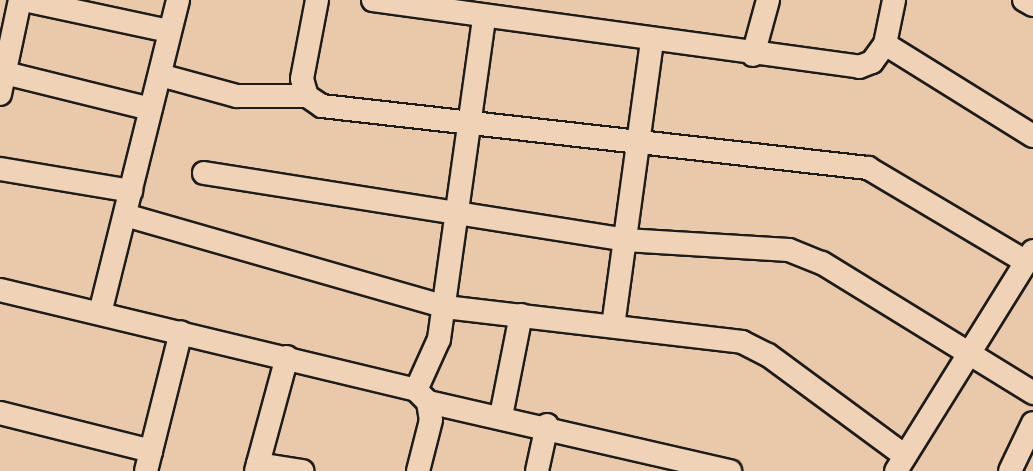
<!DOCTYPE html>
<style>
body{margin:0}
#map{position:relative;width:1033px;height:471px;overflow:hidden;background:#eac8aa;font-family:"Balsamiq Sans",sans-serif}
div>[style]{position:absolute}
.roads{filter:drop-shadow(2px 0 #1c1c1c) drop-shadow(-2px 0 #1c1c1c) drop-shadow(0 2px #1c1c1c) drop-shadow(0 -2px #1c1c1c)}
.minor>*{height:22px;margin:-11px;padding:0 11px;transform-origin:11px;border-radius:11px;background:#f0d3b6}
span{translate:-50% -50%;white-space:nowrap;text-align:center;line-height:1.15;-webkit-text-stroke:4.5px #f0d3b6;paint-order:stroke}
</style>
<div id="map">
<div class="roads">
<div class="minor">
<i style="left:24px;top:0;width:148px;rotate:12.1deg"></i>
<i style="left:317px;top:0;width:80px;rotate:100.8deg"></i>
<i style="left:302px;top:79px;width:18px;rotate:74deg"></i>
<i style="left:307px;top:96px;width:18px;rotate:34deg"></i>
<i style="left:322px;top:106px;width:550px;rotate:6.48deg"></i>
<i style="left:868px;top:168px;width:184px;rotate:30.7deg"></i>
<i style="left:373px;top:0;width:491px;rotate:7.8deg"></i>
<i style="left:859px;top:67px;width:14px;rotate:-21deg"></i>
<i style="left:872px;top:62px;width:22px;rotate:-54deg"></i>
<i style="left:885px;top:44px;width:45px;rotate:-78.4deg"></i>
<i style="left:1024px;top:0;width:10px;rotate:29deg"></i>
<i style="left:885px;top:44px;width:174px;rotate:31.9deg"></i>
<i style="left:753px;top:55px;width:57px;rotate:-74.7deg"></i>
<i style="left:5px;top:73px;width:150px;rotate:13.9deg"></i>
<i style="left:160px;top:75px;width:80px;rotate:15.3deg"></i>
<i style="left:237px;top:96px;width:70px"></i>
<i style="left:0;top:94px;width:96px;rotate:-78deg"></i>
<i style="left:0;top:169px;width:133px;rotate:9.5deg"></i>
<i style="left:204px;top:173px;width:426px;rotate:9deg"></i>
<i style="left:625px;top:240px;width:164px;rotate:3.5deg"></i>
<i style="left:789px;top:250px;width:35px;rotate:22deg"></i>
<i style="left:822px;top:263px;width:248px;rotate:31.6deg"></i>
<i style="left:125px;top:215px;width:333px;rotate:16deg"></i>
<i style="left:445px;top:307px;width:299px;rotate:6.7deg"></i>
<i style="left:742px;top:342px;width:29px;rotate:27deg"></i>
<i style="left:768px;top:355px;width:170px;rotate:36.4deg"></i>
<i style="left:0;top:290px;width:428px;rotate:13.5deg"></i>
<i style="left:416px;top:390px;width:17px;rotate:45deg"></i>
<i style="left:428px;top:402px;width:18px;rotate:81deg"></i>
<i style="left:431px;top:420px;width:53px;rotate:104.3deg"></i>
<i style="left:100px;top:313px;width:323px;rotate:-76deg"></i>
<i style="left:613px;top:326px;width:287px;rotate:-82.2deg"></i>
<i style="left:416px;top:390px;width:56px;rotate:-65.7deg"></i>
<i style="left:439px;top:339px;width:323px;rotate:-82deg"></i>
<i style="left:428px;top:402px;width:310px;rotate:12.9deg"></i>
<i style="left:0;top:413px;width:156px;rotate:14.1deg"></i>
<i style="left:501px;top:416px;width:103px;rotate:-78.8deg"></i>
<i style="left:258px;top:464px;width:45px;rotate:9deg"></i>
<i style="left:146px;top:471px;width:143px;rotate:-75.9deg"></i>
<i style="left:256px;top:471px;width:118px;rotate:-74.8deg"></i>
<i style="left:537px;top:471px;width:47px;rotate:-77.7deg"></i>
<i style="left:896px;top:471px;width:259px;rotate:-58.1deg"></i>
<i style="left:1010px;top:471px;width:53px;rotate:-64.4deg"></i>
</div>
</div>
</div>
